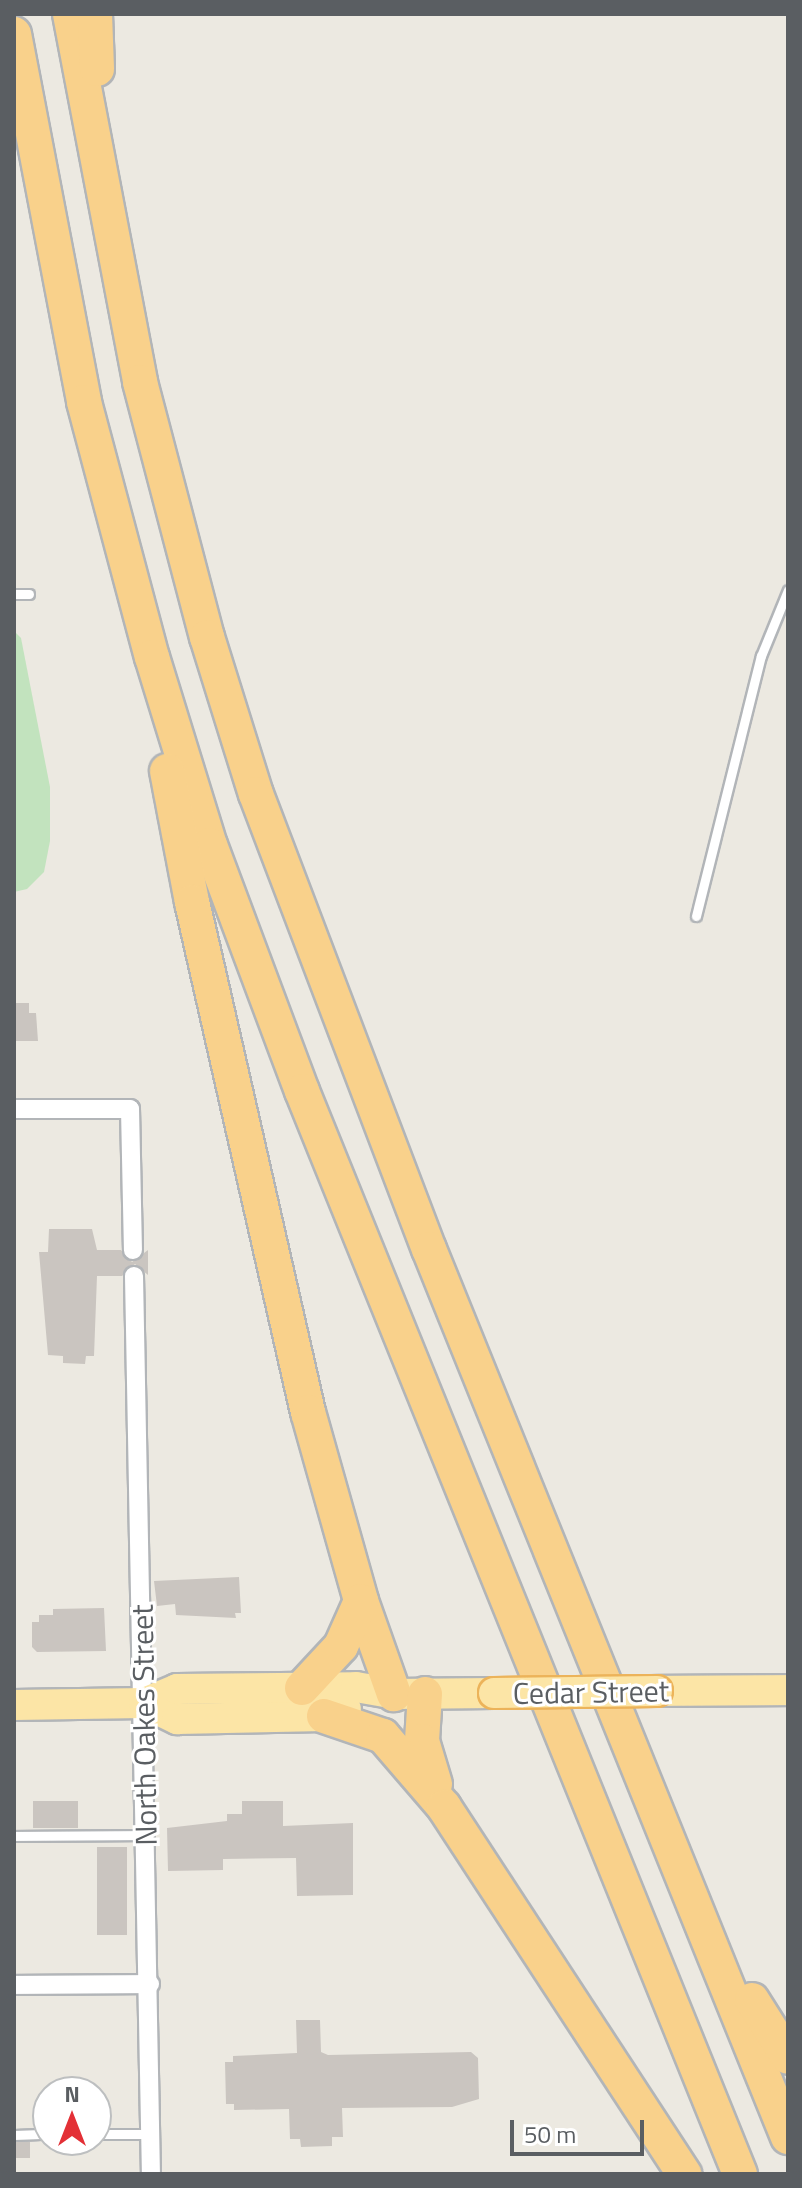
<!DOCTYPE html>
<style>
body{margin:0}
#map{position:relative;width:802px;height:2188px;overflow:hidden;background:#ece9e1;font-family:"Titillium Web",sans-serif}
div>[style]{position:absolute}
.green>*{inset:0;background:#c2e3be}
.building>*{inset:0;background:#cac5c0;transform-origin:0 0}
.roads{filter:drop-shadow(2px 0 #b2b5b8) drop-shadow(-2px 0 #b2b5b8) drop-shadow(0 2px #b2b5b8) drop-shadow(0 -2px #b2b5b8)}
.lane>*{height:9px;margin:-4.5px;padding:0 4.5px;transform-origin:4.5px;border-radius:4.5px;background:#fff}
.street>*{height:18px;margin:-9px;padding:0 9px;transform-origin:9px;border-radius:9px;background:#fff}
.primary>*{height:30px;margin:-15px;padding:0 15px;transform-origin:15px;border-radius:15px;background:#fce5a6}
.highway>*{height:34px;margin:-17px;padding:0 17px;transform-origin:17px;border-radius:17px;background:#f9d18b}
.bridges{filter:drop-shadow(2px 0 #ecb35a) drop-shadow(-2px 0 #ecb35a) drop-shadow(0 2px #ecb35a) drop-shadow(0 -2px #ecb35a)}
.primary-bridge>*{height:30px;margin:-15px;padding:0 15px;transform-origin:15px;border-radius:15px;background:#fce5a6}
span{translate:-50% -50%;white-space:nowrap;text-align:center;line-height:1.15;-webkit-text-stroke:6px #fff;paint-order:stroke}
.street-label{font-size:30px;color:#5a5e62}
.frame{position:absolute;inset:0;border:16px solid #5a5e62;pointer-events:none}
.north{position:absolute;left:32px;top:2076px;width:80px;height:80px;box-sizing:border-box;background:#fff;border:2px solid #bdbfc0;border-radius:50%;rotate:0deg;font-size:22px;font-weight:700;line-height:32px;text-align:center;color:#5a5e62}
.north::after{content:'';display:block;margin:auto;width:28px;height:36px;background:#e33036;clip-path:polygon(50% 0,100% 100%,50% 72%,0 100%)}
.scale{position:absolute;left:510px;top:2120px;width:134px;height:36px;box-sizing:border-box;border:4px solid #5a5e62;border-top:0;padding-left:10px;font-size:24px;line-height:28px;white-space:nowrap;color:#5a5e62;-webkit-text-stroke:6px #fff;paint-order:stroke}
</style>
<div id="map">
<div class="green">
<i style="clip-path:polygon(14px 631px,21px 638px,50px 787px,50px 841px,44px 872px,27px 889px,14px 892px)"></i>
</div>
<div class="building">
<i style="clip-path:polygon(14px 1003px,29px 1003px,29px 1013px,36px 1013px,38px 1041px,14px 1041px)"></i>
<i style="clip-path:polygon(49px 1229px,92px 1229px,97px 1250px,121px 1250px,132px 1262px,148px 1250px,148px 1275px,135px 1264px,122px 1276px,97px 1276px,94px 1356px,86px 1356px,85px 1364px,63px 1363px,63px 1356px,48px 1355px,39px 1252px,48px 1252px)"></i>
<i style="clip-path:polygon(239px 1577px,241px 1613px,235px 1613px,236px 1618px,176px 1615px,175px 1604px,157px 1606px,154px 1581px)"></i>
<i style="clip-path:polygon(104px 1608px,106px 1651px,37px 1652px,32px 1647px,32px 1622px,39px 1622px,39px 1615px,53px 1615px,53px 1609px)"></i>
<i style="left:33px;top:1801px;width:45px;height:27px"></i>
<i style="clip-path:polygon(242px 1801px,283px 1801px,283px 1826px,353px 1823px,353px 1895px,297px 1896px,296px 1858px,223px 1859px,223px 1870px,168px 1871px,167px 1828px,227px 1821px,227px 1814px,242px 1814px)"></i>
<i style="left:97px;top:1847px;width:30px;height:88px"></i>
<i style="clip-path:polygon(296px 2020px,320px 2020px,321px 2052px,328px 2055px,471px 2052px,478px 2058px,479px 2099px,452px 2107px,342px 2108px,343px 2137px,332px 2137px,332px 2146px,301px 2147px,300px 2139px,290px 2139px,289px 2109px,234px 2110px,234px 2104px,226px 2104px,225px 2062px,233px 2062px,233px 2056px,297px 2053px)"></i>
<i style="left:14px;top:2142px;width:16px;height:16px"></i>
</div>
<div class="roads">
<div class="lane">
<i style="left:14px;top:594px;width:15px"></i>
<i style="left:696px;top:916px;width:268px;rotate:-76deg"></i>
<i style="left:761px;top:656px;width:71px;rotate:-67.8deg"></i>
<i style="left:14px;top:1836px;width:133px;rotate:-0.4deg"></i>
<i style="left:96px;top:2134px;width:54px"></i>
<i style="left:14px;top:2135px;width:34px;rotate:-2deg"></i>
</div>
<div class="street">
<i style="left:14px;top:1109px;width:116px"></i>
<i style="left:130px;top:1109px;width:141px;rotate:88.8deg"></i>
<i style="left:134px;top:1276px;width:898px;rotate:88.92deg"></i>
<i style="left:14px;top:1985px;width:136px;rotate:-0.4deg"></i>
</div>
<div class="primary">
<i style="left:657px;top:1691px;width:131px;rotate:-0.4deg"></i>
<i style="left:144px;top:1703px;width:37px;rotate:26deg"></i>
<i style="left:177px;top:1719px;width:147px;rotate:-1.2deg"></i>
<i style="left:324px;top:1716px;width:23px;rotate:-18deg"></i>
<i style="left:14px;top:1705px;width:130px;rotate:-0.9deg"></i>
<i style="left:144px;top:1703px;width:36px;rotate:-23deg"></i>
<i style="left:177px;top:1689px;width:179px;rotate:-0.6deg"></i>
<i style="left:356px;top:1687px;width:39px;rotate:10deg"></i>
<i style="left:394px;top:1694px;width:100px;rotate:-0.6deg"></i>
</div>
<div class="highway">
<i style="left:70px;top:14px;width:375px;rotate:79.2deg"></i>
<i style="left:140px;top:382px;width:264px;rotate:75.3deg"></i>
<i style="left:207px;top:637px;width:164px;rotate:72.7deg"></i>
<i style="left:256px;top:794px;width:487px;rotate:69.2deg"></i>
<i style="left:429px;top:1249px;width:958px;rotate:67.99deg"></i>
<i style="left:95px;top:14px;width:55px;rotate:87.9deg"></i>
<i style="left:14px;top:34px;width:375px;rotate:79.2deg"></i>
<i style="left:84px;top:402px;width:264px;rotate:75.1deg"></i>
<i style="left:152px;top:657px;width:197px;rotate:72.9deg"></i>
<i style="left:210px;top:845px;width:263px;rotate:69.5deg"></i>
<i style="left:302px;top:1091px;width:1168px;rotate:67.98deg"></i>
<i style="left:167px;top:771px;width:133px;rotate:79.2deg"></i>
<i style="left:192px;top:902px;width:523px;rotate:77.19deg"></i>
<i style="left:308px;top:1412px;width:196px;rotate:74.3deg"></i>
<i style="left:361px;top:1601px;width:99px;rotate:70.5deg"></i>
<i style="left:302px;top:1688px;width:57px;rotate:-47.1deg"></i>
<i style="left:341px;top:1646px;width:49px;rotate:-66deg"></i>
<i style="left:425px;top:1694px;width:47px;rotate:93.7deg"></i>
<i style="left:422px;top:1741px;width:45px;rotate:73.2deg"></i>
<i style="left:324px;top:1716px;width:62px;rotate:18.7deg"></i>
<i style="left:383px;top:1736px;width:94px;rotate:49.3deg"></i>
<i style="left:444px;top:1807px;width:439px;rotate:56.8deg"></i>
<i style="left:752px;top:2000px;width:67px;rotate:57.7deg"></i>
</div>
</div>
<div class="bridges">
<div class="primary-bridge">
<i style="left:494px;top:1693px;width:163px;rotate:-0.7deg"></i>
</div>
</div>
<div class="street-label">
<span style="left:591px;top:1692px;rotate:-1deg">Cedar Street</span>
<span style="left:144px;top:1725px;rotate:-91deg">North Oakes Street</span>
</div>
<div class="frame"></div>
<div class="north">N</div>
<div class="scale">50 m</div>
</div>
